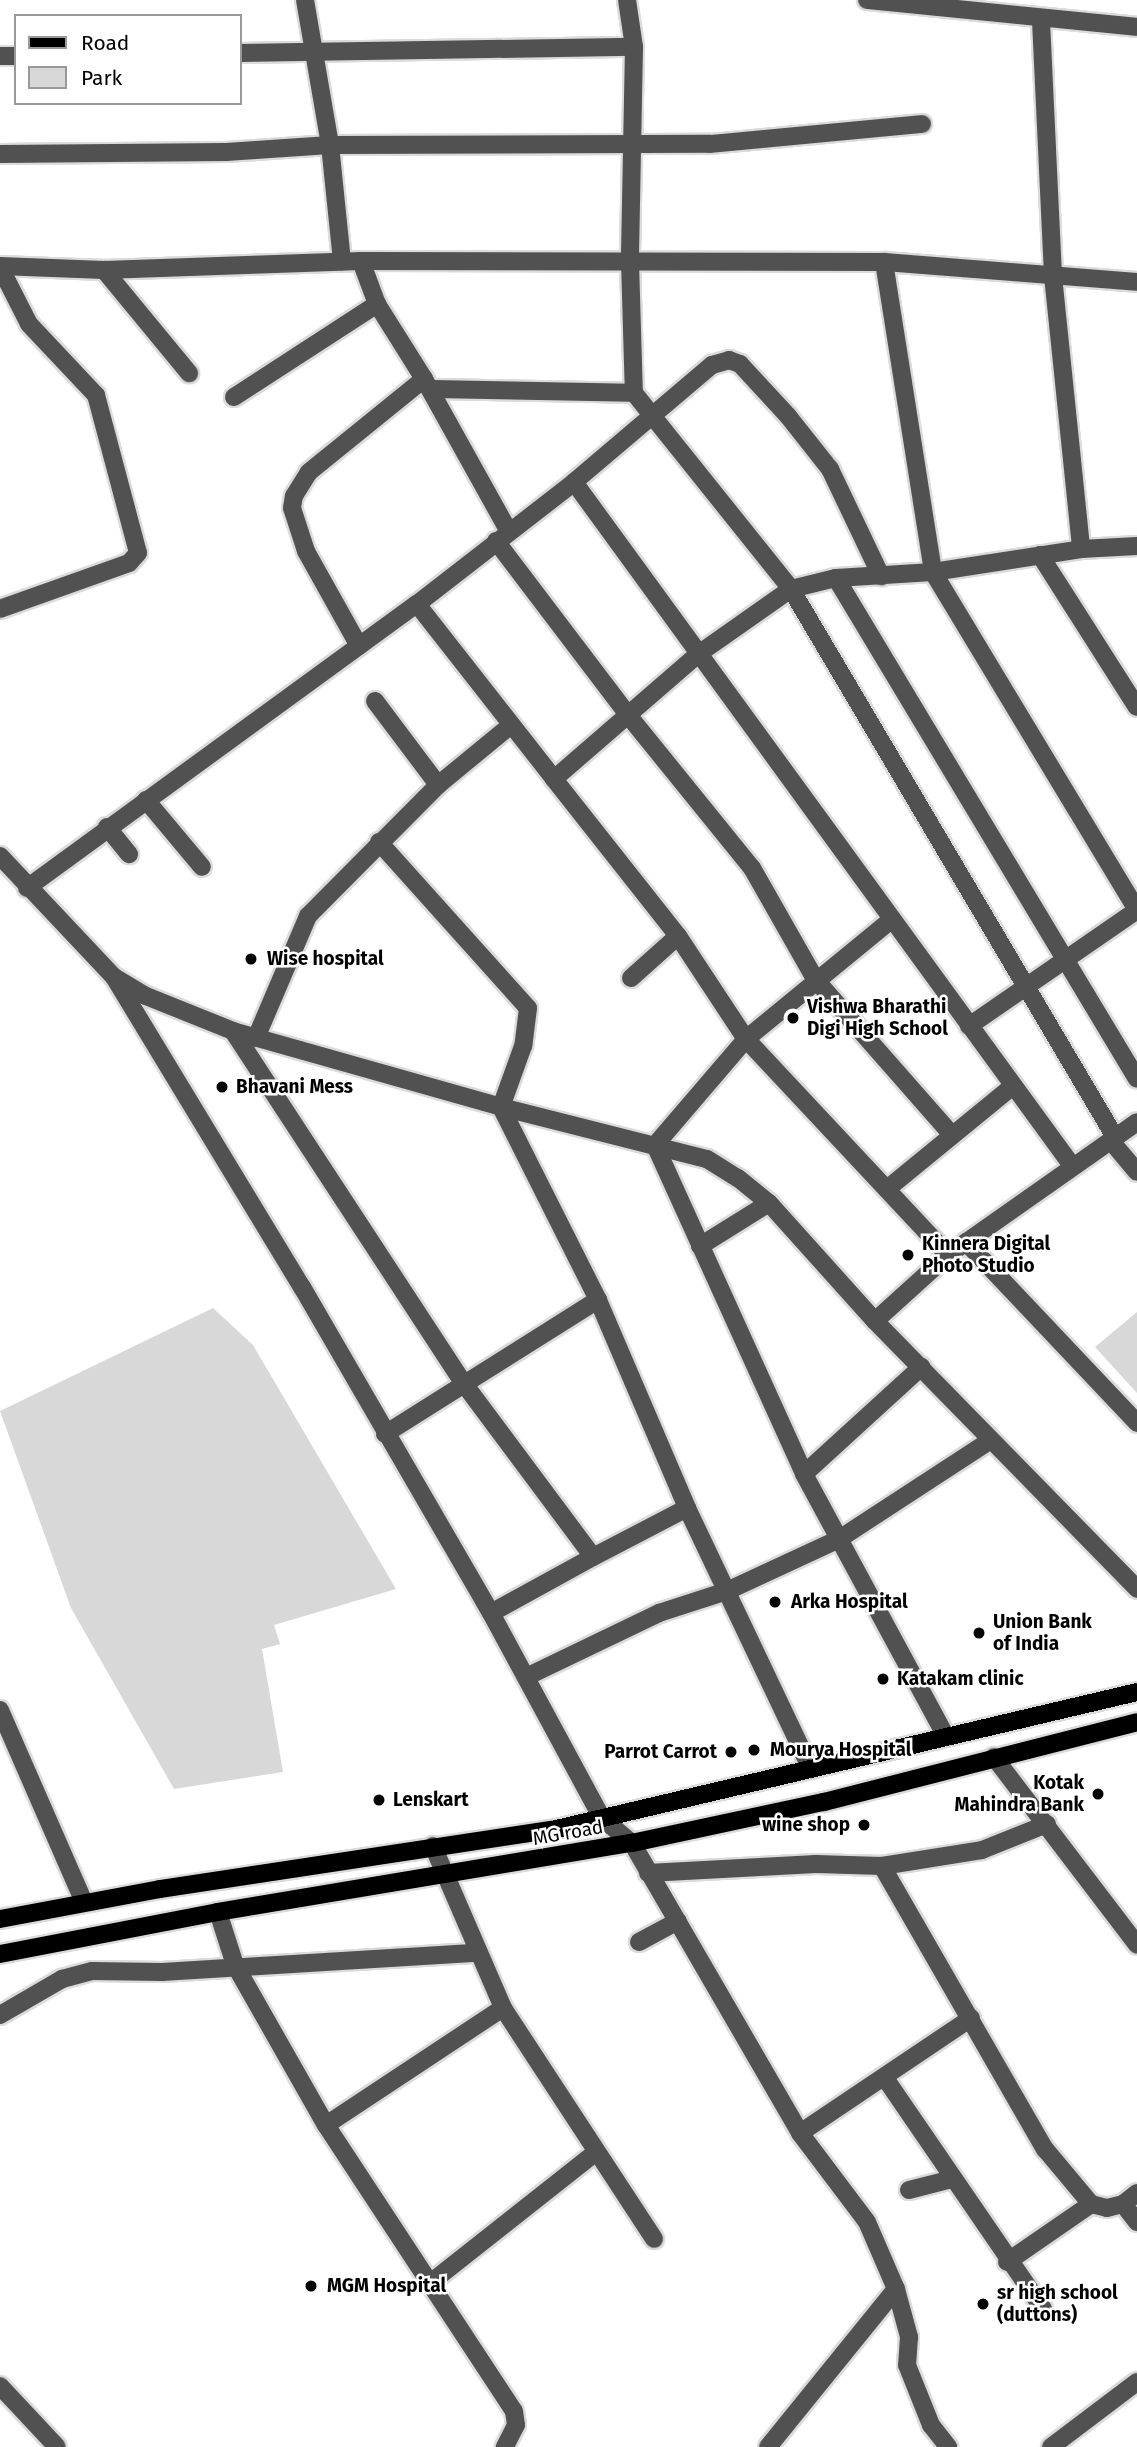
<!DOCTYPE html>
<style>
body{margin:0}
#map{position:relative;width:1137px;height:2447px;overflow:hidden;background:#fff;font-family:"Fira Sans",sans-serif}
div>[style]{position:absolute}
.green>*{inset:0;background:#d8d8d8}
.roads{filter:drop-shadow(2px 0 #dbdbdb) drop-shadow(-2px 0 #dbdbdb) drop-shadow(0 2px #dbdbdb) drop-shadow(0 -2px #dbdbdb)}
.minor>*{height:18px;margin:-9px;padding:0 9px;transform-origin:9px;border-radius:9px;background:#515151}
.major>*{height:18px;margin:-9px;padding:0 9px;transform-origin:9px;border-radius:9px;background:#000}
.dots>*{width:19px;height:19px;translate:-50% -50%;box-sizing:border-box;border:4px solid #fff;border-radius:50%}
span{translate:-50% -50%;white-space:nowrap;text-align:center;line-height:1.15;-webkit-text-stroke:5px #fff;paint-order:stroke}
.poi-label{font-size:19px;color:#000;font-weight:700}
.left{translate:0 -50%;text-align:left}
.right{translate:-100% -50%;text-align:right}
.street-label{font-size:19px;color:#000}
.legend{position:absolute;left:14px;top:14px;width:228px;height:91px;box-sizing:border-box;background:#fff;border:2px solid #999;margin:0;padding:9px 12px;list-style:none;font-size:21px;color:#000}
.legend li{display:flex;align-items:center;gap:14px;height:35px}
.legend b{width:35px;border:2px solid #999}
</style>
<div id="map">
<div class="green">
<i style="clip-path:polygon(213px 1308px,253px 1345px,396px 1589px,274px 1625px,280px 1644px,262px 1649px,283px 1772px,174px 1789px,71px 1608px,0 1411px)"></i>
<i style="clip-path:polygon(1137px 1312px,1137px 1393px,1095px 1347px)"></i>
</div>
<div class="roads">
<div class="minor">
<i style="left:305px;top:0;width:147px;rotate:80.2deg"></i>
<i style="left:330px;top:145px;width:117px;rotate:84.1deg"></i>
<i style="left:627px;top:0;width:48px;rotate:81.5deg"></i>
<i style="left:634px;top:47px;width:215px;rotate:91.1deg"></i>
<i style="left:630px;top:262px;width:131px;rotate:88.3deg"></i>
<i style="left:634px;top:393px;width:251px;rotate:51.3deg"></i>
<i style="left:791px;top:589px;width:637px;rotate:59.41deg"></i>
<i style="left:867px;top:0;width:271px;rotate:5.7deg"></i>
<i style="left:1041px;top:21px;width:255px;rotate:87.3deg"></i>
<i style="left:1053px;top:276px;width:274px;rotate:84.1deg"></i>
<i style="left:240px;top:53px;width:394px;rotate:-0.9deg"></i>
<i style="left:0;top:56px;width:16px"></i>
<i style="left:0;top:154px;width:226px;rotate:-0.5deg"></i>
<i style="left:226px;top:152px;width:104px;rotate:-3.9deg"></i>
<i style="left:330px;top:145px;width:380px;rotate:-0.2deg"></i>
<i style="left:710px;top:144px;width:213px;rotate:-5.4deg"></i>
<i style="left:361px;top:261px;width:46px;rotate:69.6deg"></i>
<i style="left:377px;top:304px;width:89px;rotate:57.9deg"></i>
<i style="left:424px;top:379px;width:173px;rotate:60.9deg"></i>
<i style="left:884px;top:262px;width:314px;rotate:81deg"></i>
<i style="left:933px;top:572px;width:395px;rotate:58.9deg"></i>
<i style="left:0;top:266px;width:104px;rotate:2.2deg"></i>
<i style="left:104px;top:270px;width:257px;rotate:-2deg"></i>
<i style="left:361px;top:261px;width:523px;rotate:0.11deg"></i>
<i style="left:884px;top:262px;width:254px;rotate:4.5deg"></i>
<i style="left:0;top:267px;width:64px;rotate:63deg"></i>
<i style="left:29px;top:324px;width:98px;rotate:46.7deg"></i>
<i style="left:96px;top:395px;width:163px;rotate:75.1deg"></i>
<i style="left:138px;top:553px;width:13px;rotate:132deg"></i>
<i style="left:129px;top:563px;width:137px;rotate:160.4deg"></i>
<i style="left:104px;top:270px;width:134px;rotate:50.5deg"></i>
<i style="left:430px;top:389px;width:204px;rotate:1.1deg"></i>
<i style="left:234px;top:397px;width:171px;rotate:-33deg"></i>
<i style="left:574px;top:482px;width:847px;rotate:53.93deg"></i>
<i style="left:496px;top:541px;width:218px;rotate:52.8deg"></i>
<i style="left:628px;top:715px;width:197px;rotate:51deg"></i>
<i style="left:752px;top:868px;width:128px;rotate:60.4deg"></i>
<i style="left:815px;top:979px;width:208px;rotate:48.7deg"></i>
<i style="left:1040px;top:555px;width:180px;rotate:57.5deg"></i>
<i style="left:836px;top:578px;width:584px;rotate:59deg"></i>
<i style="left:417px;top:604px;width:222px;rotate:51.9deg"></i>
<i style="left:554px;top:779px;width:189px;rotate:-40.9deg"></i>
<i style="left:697px;top:655px;width:115px;rotate:-35.1deg"></i>
<i style="left:791px;top:589px;width:46px;rotate:-13.7deg"></i>
<i style="left:836px;top:578px;width:97px;rotate:-3.5deg"></i>
<i style="left:933px;top:572px;width:150px;rotate:-8.8deg"></i>
<i style="left:1081px;top:549px;width:56px;rotate:-3.1deg"></i>
<i style="left:359px;top:646px;width:109px;rotate:-119.2deg"></i>
<i style="left:306px;top:551px;width:45px;rotate:-108deg"></i>
<i style="left:292px;top:508px;width:12px;rotate:-81deg"></i>
<i style="left:294px;top:496px;width:28px;rotate:-58deg"></i>
<i style="left:309px;top:472px;width:148px;rotate:-39deg"></i>
<i style="left:375px;top:701px;width:105px;rotate:53.1deg"></i>
<i style="left:554px;top:779px;width:200px;rotate:51.7deg"></i>
<i style="left:678px;top:936px;width:123px;rotate:56.6deg"></i>
<i style="left:746px;top:1039px;width:296px;rotate:46.9deg"></i>
<i style="left:146px;top:800px;width:87px;rotate:50.1deg"></i>
<i style="left:107px;top:827px;width:35px;rotate:51deg"></i>
<i style="left:379px;top:842px;width:223px;rotate:48.1deg"></i>
<i style="left:528px;top:1008px;width:38px;rotate:97deg"></i>
<i style="left:523px;top:1046px;width:65px;rotate:109.8deg"></i>
<i style="left:501px;top:1107px;width:216px;rotate:63.3deg"></i>
<i style="left:598px;top:1300px;width:226px;rotate:66.8deg"></i>
<i style="left:687px;top:1508px;width:289px;rotate:64.6deg"></i>
<i style="left:0;top:856px;width:166px;rotate:46.7deg"></i>
<i style="left:114px;top:977px;width:37px;rotate:31deg"></i>
<i style="left:146px;top:996px;width:94px;rotate:21.9deg"></i>
<i style="left:233px;top:1031px;width:279px;rotate:15.8deg"></i>
<i style="left:501px;top:1107px;width:212px;rotate:14.2deg"></i>
<i style="left:707px;top:1159px;width:36px;rotate:32deg"></i>
<i style="left:738px;top:1178px;width:40px;rotate:39deg"></i>
<i style="left:769px;top:1203px;width:159px;rotate:48.1deg"></i>
<i style="left:875px;top:1321px;width:375px;rotate:45.6deg"></i>
<i style="left:27px;top:888px;width:482px;rotate:-36.1deg"></i>
<i style="left:417px;top:604px;width:199px;rotate:-37.8deg"></i>
<i style="left:574px;top:482px;width:181px;rotate:-40.3deg"></i>
<i style="left:712px;top:365px;width:18px;rotate:-16deg"></i>
<i style="left:729px;top:360px;width:12px;rotate:20deg"></i>
<i style="left:740px;top:364px;width:71px;rotate:47.3deg"></i>
<i style="left:788px;top:416px;width:68px;rotate:51.6deg"></i>
<i style="left:830px;top:469px;width:119px;rotate:64.5deg"></i>
<i style="left:891px;top:920px;width:188px;rotate:140.6deg"></i>
<i style="left:746px;top:1039px;width:140px;rotate:130.6deg"></i>
<i style="left:655px;top:1145px;width:361px;rotate:65.6deg"></i>
<i style="left:804px;top:1474px;width:299px;rotate:61.6deg"></i>
<i style="left:114px;top:977px;width:363px;rotate:58.8deg"></i>
<i style="left:302px;top:1287px;width:377px;rotate:59.9deg"></i>
<i style="left:491px;top:1613px;width:233px;rotate:61.6deg"></i>
<i style="left:602px;top:1818px;width:39px;rotate:40deg"></i>
<i style="left:632px;top:1843px;width:335px;rotate:59.9deg"></i>
<i style="left:800px;top:2133px;width:111px;rotate:53deg"></i>
<i style="left:867px;top:2222px;width:73px;rotate:66.6deg"></i>
<i style="left:896px;top:2289px;width:50px;rotate:74.8deg"></i>
<i style="left:909px;top:2337px;width:28px;rotate:94deg"></i>
<i style="left:907px;top:2365px;width:65px;rotate:68.2deg"></i>
<i style="left:931px;top:2425px;width:28px;rotate:52deg"></i>
<i style="left:631px;top:978px;width:63px;rotate:-41.8deg"></i>
<i style="left:969px;top:1026px;width:204px;rotate:-34.6deg"></i>
<i style="left:233px;top:1031px;width:423px;rotate:56.8deg"></i>
<i style="left:465px;top:1385px;width:214px;rotate:53.3deg"></i>
<i style="left:593px;top:1557px;width:106px;rotate:-27.5deg"></i>
<i style="left:256px;top:1038px;width:133px;rotate:-66.9deg"></i>
<i style="left:308px;top:916px;width:185px;rotate:-45.2deg"></i>
<i style="left:438px;top:785px;width:94px;rotate:-39.4deg"></i>
<i style="left:1111px;top:1141px;width:40px;rotate:50deg"></i>
<i style="left:887px;top:1189px;width:163px;rotate:-39.3deg"></i>
<i style="left:966px;top:1242px;width:249px;rotate:46.6deg"></i>
<i style="left:700px;top:1246px;width:81px;rotate:-31.9deg"></i>
<i style="left:875px;top:1321px;width:98px;rotate:-42.1deg"></i>
<i style="left:948px;top:1255px;width:231px;rotate:-35.1deg"></i>
<i style="left:385px;top:1434px;width:252px;rotate:-32.2deg"></i>
<i style="left:804px;top:1474px;width:159px;rotate:-42.4deg"></i>
<i style="left:491px;top:1613px;width:116px;rotate:-28.8deg"></i>
<i style="left:526px;top:1677px;width:148px;rotate:-25.7deg"></i>
<i style="left:659px;top:1613px;width:71px;rotate:-17.9deg"></i>
<i style="left:727px;top:1591px;width:123px;rotate:-24.9deg"></i>
<i style="left:839px;top:1539px;width:181px;rotate:-33.1deg"></i>
<i style="left:0;top:1710px;width:210px;rotate:66.4deg"></i>
<i style="left:994px;top:1757px;width:236px;rotate:52.7deg"></i>
<i style="left:433px;top:1846px;width:176px;rotate:66.6deg"></i>
<i style="left:503px;top:2008px;width:276px;rotate:56.8deg"></i>
<i style="left:882px;top:1866px;width:327px;rotate:60.1deg"></i>
<i style="left:1045px;top:2149px;width:72px;rotate:50.1deg"></i>
<i style="left:1091px;top:2204px;width:16px;rotate:14deg"></i>
<i style="left:1107px;top:2208px;width:16px;rotate:-14deg"></i>
<i style="left:1123px;top:2204px;width:18px;rotate:-38deg"></i>
<i style="left:648px;top:1873px;width:168px;rotate:-3.1deg"></i>
<i style="left:816px;top:1864px;width:66px;rotate:1.7deg"></i>
<i style="left:882px;top:1866px;width:101px;rotate:-9.1deg"></i>
<i style="left:982px;top:1850px;width:70px;rotate:-21.8deg"></i>
<i style="left:218px;top:1912px;width:56px;rotate:72.2deg"></i>
<i style="left:235px;top:1965px;width:184px;rotate:60.4deg"></i>
<i style="left:326px;top:2125px;width:342px;rotate:56.7deg"></i>
<i style="left:514px;top:2411px;width:14px;rotate:82deg"></i>
<i style="left:516px;top:2425px;width:25px;rotate:117deg"></i>
<i style="left:639px;top:1942px;width:44px;rotate:-28.3deg"></i>
<i style="left:0;top:2015px;width:72px;rotate:-30.1deg"></i>
<i style="left:62px;top:1979px;width:31px;rotate:-15deg"></i>
<i style="left:92px;top:1971px;width:70px;rotate:0.8deg"></i>
<i style="left:162px;top:1972px;width:315px;rotate:-3.5deg"></i>
<i style="left:885px;top:2078px;width:280px;rotate:55.6deg"></i>
<i style="left:326px;top:2125px;width:212px;rotate:-33.5deg"></i>
<i style="left:800px;top:2133px;width:206px;rotate:-33.9deg"></i>
<i style="left:909px;top:2190px;width:44px;rotate:-14.3deg"></i>
<i style="left:1123px;top:2204px;width:23px;rotate:52deg"></i>
<i style="left:1007px;top:2262px;width:102px;rotate:-34.6deg"></i>
<i style="left:429px;top:2284px;width:211px;rotate:-38.3deg"></i>
<i style="left:0;top:2386px;width:83px;rotate:46.9deg"></i>
<i style="left:768px;top:2447px;width:203px;rotate:-51deg"></i>
<i style="left:1051px;top:2447px;width:108px;rotate:-37.1deg"></i>
</div>
<div class="major">
<i style="left:0;top:1919px;width:163px;rotate:-10.6deg"></i>
<i style="left:160px;top:1889px;width:396px;rotate:-8.6deg"></i>
<i style="left:552px;top:1830px;width:601px;rotate:-13.27deg"></i>
<i style="left:0;top:1954px;width:222px;rotate:-10.9deg"></i>
<i style="left:218px;top:1912px;width:420px;rotate:-9.5deg"></i>
<i style="left:632px;top:1843px;width:196px;rotate:-12.1deg"></i>
<i style="left:824px;top:1802px;width:323px;rotate:-14.3deg"></i>
</div>
</div>
<div class="dots">
<i style="left:251px;top:959px;background:#000"></i>
<i style="left:793px;top:1018px;background:#000"></i>
<i style="left:222px;top:1087px;background:#000"></i>
<i style="left:908px;top:1255px;background:#000"></i>
<i style="left:775px;top:1602px;background:#000"></i>
<i style="left:979px;top:1633px;background:#000"></i>
<i style="left:883px;top:1679px;background:#000"></i>
<i style="left:754px;top:1750px;background:#000"></i>
<i style="left:731px;top:1752px;background:#000"></i>
<i style="left:1098px;top:1794px;background:#000"></i>
<i style="left:379px;top:1800px;background:#000"></i>
<i style="left:864px;top:1825px;background:#000"></i>
<i style="left:311px;top:2286px;background:#000"></i>
<i style="left:983px;top:2304px;background:#000"></i>
</div>
<div class="poi-label">
<span class="left" style="left:267px;top:959px">Wise hospital</span>
<span class="left" style="left:807px;top:1018px">Vishwa Bharathi<br>Digi High School</span>
<span class="left" style="left:236px;top:1087px">Bhavani Mess</span>
<span class="left" style="left:922px;top:1255px">Kinnera Digital<br>Photo Studio</span>
<span class="left" style="left:791px;top:1602px">Arka Hospital</span>
<span class="left" style="left:993px;top:1633px">Union Bank<br>of India</span>
<span class="left" style="left:897px;top:1679px">Katakam clinic</span>
<span class="left" style="left:770px;top:1750px">Mourya Hospital</span>
<span class="right" style="left:717px;top:1752px">Parrot Carrot</span>
<span class="right" style="left:1084px;top:1794px">Kotak<br>Mahindra Bank</span>
<span class="left" style="left:393px;top:1800px">Lenskart</span>
<span class="right" style="left:850px;top:1825px">wine shop</span>
<span class="left" style="left:327px;top:2286px">MGM Hospital</span>
<span class="left" style="left:997px;top:2304px">sr high school<br>(duttons)</span>
</div>
<div class="street-label">
<span style="left:568px;top:1833px;rotate:-10deg">MG road</span>
</div>
<ul class="legend">
<li><b style="height:9px;background:#000"></b>Road</li>
<li><b style="height:19px;background:#d8d8d8"></b>Park</li>
</ul>
</div>
